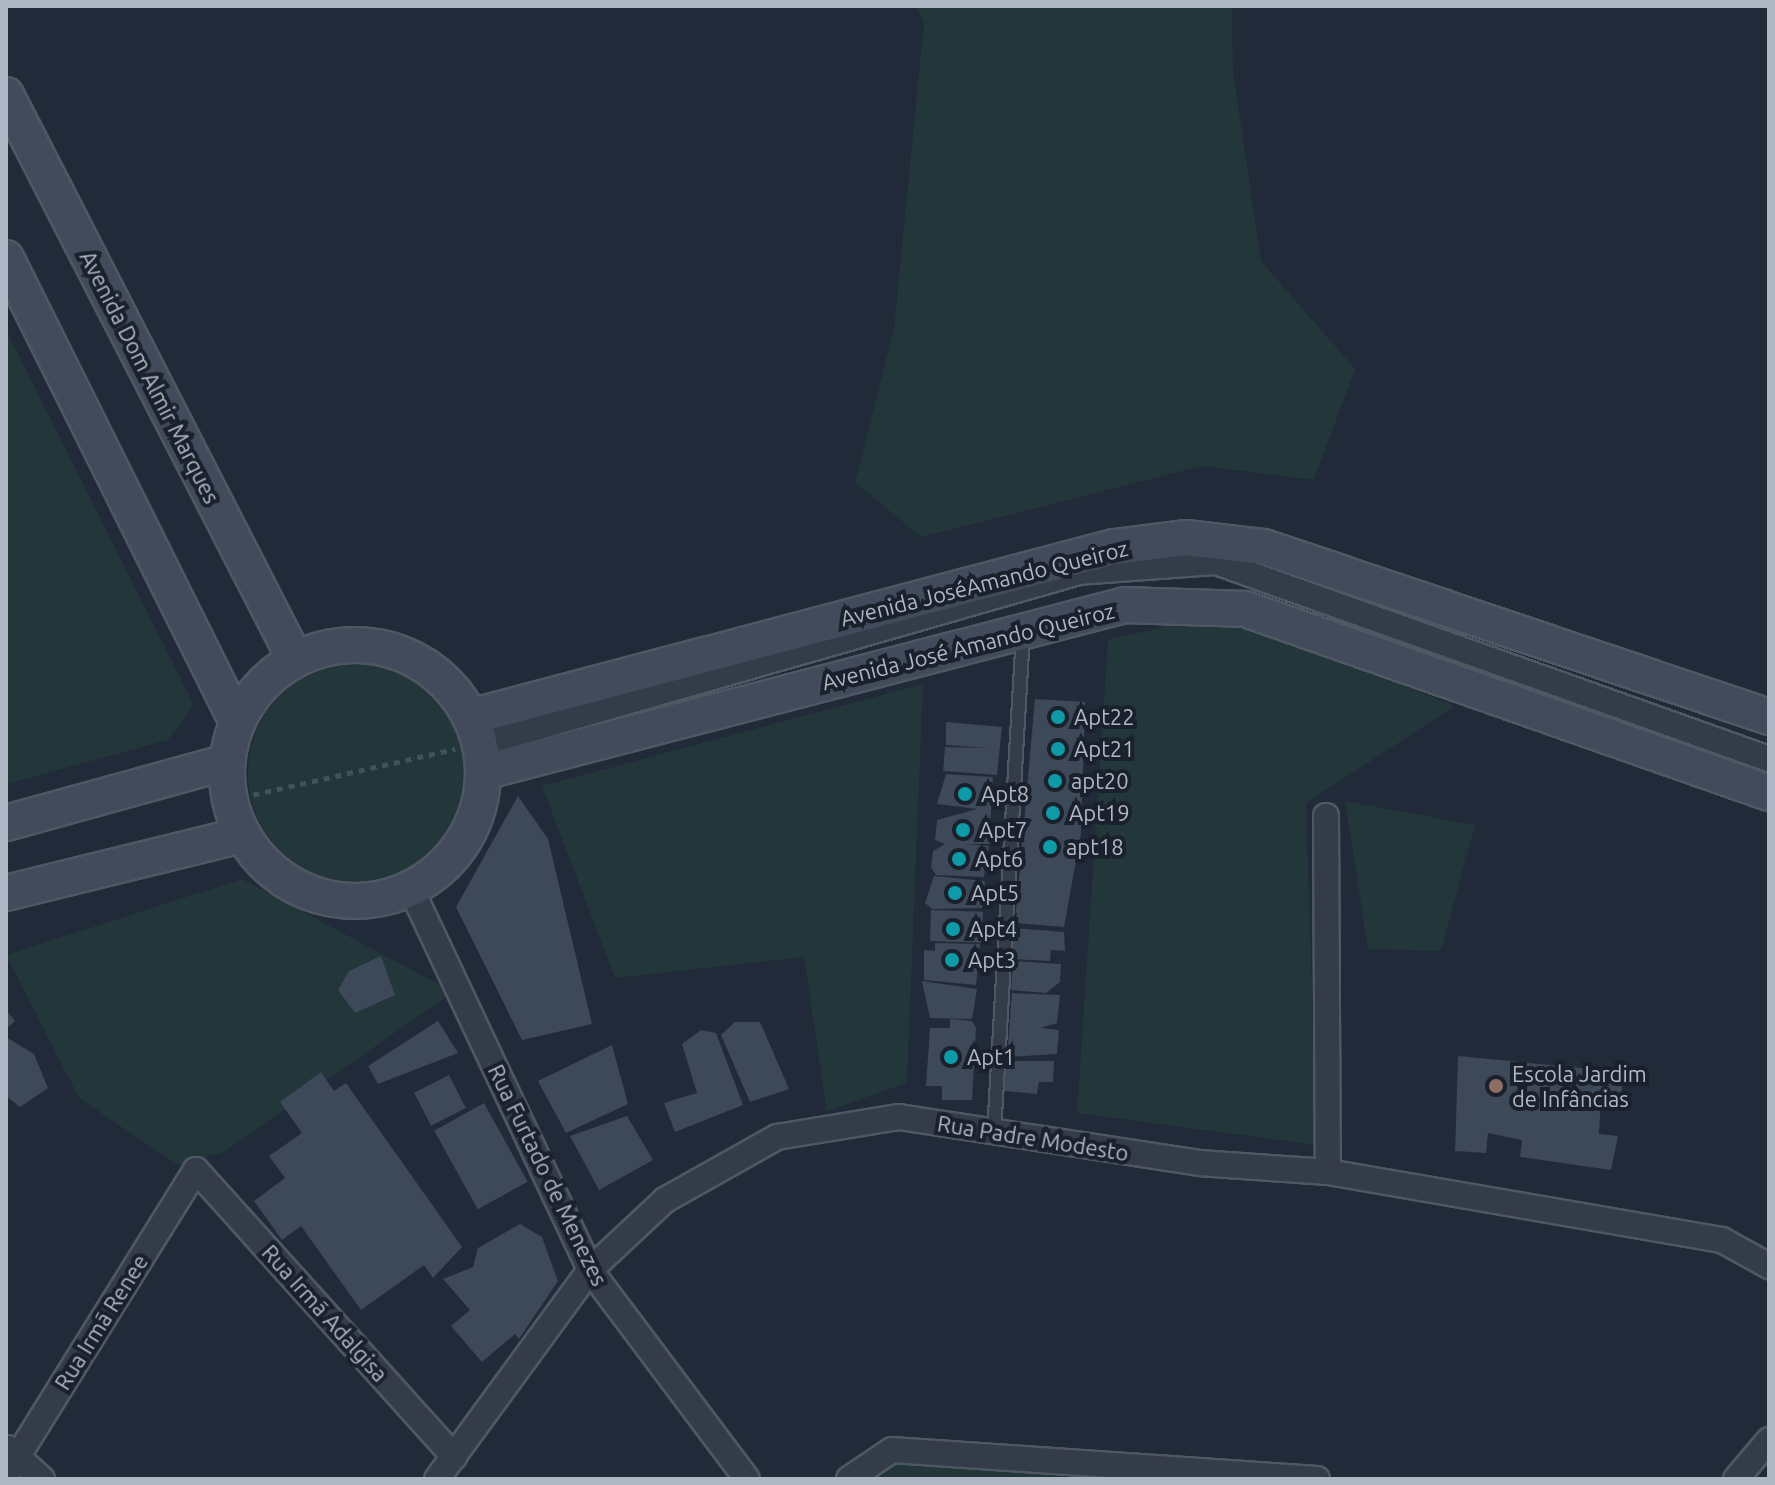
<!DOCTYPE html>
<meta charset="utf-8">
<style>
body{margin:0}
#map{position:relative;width:1775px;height:1485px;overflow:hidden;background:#212a38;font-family:Ubuntu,sans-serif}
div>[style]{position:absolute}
.green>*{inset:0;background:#233639}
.round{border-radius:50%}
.building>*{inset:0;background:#3d4858;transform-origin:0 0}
.path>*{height:5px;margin-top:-2.5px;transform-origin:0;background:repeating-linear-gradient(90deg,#405357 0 6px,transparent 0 12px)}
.roads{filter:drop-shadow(2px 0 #4f5763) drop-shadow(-2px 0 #4f5763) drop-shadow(0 2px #4f5763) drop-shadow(0 -2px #4f5763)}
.lane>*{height:12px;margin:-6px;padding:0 6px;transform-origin:6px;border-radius:6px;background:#343c49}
.street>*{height:24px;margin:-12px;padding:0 12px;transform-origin:12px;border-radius:12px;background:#343c49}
.secondary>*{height:34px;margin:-17px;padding:0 17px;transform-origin:17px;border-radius:17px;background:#424b5c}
.secondary>.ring{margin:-17px;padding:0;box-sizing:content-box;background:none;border:34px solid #424b5c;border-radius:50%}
.dots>*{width:22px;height:22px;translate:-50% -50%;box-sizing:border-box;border:4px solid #1a212d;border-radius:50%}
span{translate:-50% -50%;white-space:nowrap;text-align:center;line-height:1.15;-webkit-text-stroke:8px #1a212d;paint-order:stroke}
.street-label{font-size:22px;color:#afb7c5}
.poi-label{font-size:22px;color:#afb7c5}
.left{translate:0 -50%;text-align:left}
.frame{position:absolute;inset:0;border:8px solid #afb7c5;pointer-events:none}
</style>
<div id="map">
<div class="green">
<i style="clip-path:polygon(916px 6px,1232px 6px,1233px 71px,1261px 261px,1355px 369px,1314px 480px,1202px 466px,921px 537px,855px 482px,894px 328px,924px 22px)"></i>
<i style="clip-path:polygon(6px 330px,194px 705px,168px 740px,6px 784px)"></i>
<i style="clip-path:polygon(1193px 620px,1280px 635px,1455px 706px,1306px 803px,1317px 1145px,1077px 1113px,1108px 640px)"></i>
<i class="round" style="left:248px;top:664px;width:218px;height:218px"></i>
<i style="clip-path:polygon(923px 684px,907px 1083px,827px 1111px,804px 957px,615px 978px,542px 786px)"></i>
<i style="clip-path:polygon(1345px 801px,1475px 825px,1441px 951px,1368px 949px)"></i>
<i style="clip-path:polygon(242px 879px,453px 992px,224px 1152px,178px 1165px,79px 1098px,6px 955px)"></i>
<i style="clip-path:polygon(895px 1462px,1124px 1479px,879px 1479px)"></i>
</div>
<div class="building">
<i style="clip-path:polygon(1035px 699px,1085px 702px,1081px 833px,1064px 927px,1015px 923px)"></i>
<i style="clip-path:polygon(946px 722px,1002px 727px,997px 775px,943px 771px,945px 747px,988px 748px,946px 745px)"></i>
<i style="clip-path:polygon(946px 774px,993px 777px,989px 844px,965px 844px,989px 846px,984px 877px,936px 875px,931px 867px,933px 851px,945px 844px,935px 840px,937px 820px,977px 809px,937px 804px)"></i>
<i style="clip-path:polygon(518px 796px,548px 839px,592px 1024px,522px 1040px,456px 907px)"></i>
<i style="clip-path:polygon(934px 876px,985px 881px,982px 908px,932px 909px,925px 903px)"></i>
<i style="left:931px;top:910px;width:52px;height:31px;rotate:2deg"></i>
<i style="clip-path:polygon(1013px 928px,1064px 932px,1065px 951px,1051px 950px,1050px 961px,1012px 959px)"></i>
<i style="clip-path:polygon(935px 943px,980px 944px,976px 985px,924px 980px,924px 950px,935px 951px)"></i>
<i style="clip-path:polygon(381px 956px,395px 995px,355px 1013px,338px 990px,349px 971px)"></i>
<i style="clip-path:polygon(1013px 961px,1061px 964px,1060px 982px,1046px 993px,1011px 990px)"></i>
<i style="clip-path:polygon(922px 981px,977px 989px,972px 1019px,930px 1018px)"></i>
<i style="clip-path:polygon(1012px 993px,1060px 995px,1057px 1023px,1041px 1028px,1059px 1030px,1057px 1054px,1007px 1057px)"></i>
<i style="clip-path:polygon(6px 1010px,15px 1021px,6px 1029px)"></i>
<i style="clip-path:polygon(950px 1019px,972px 1021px,976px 1028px,972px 1100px,942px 1100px,942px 1086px,926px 1086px,930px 1028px,950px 1028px)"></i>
<i style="clip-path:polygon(438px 1021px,458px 1053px,378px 1084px,368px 1066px)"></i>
<i style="clip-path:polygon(735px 1022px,760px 1022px,789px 1089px,750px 1102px,721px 1035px)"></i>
<i style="clip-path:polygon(701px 1030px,716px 1033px,743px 1105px,675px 1132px,664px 1103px,697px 1093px,682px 1044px)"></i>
<i style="clip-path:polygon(6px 1037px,34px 1054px,48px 1088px,20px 1107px,6px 1096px)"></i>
<i style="clip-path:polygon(612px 1045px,628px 1104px,566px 1133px,538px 1081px)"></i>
<i style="clip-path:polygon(1458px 1056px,1623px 1072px,1621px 1100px,1601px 1095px,1599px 1134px,1618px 1136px,1611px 1170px,1520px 1157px,1522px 1140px,1488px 1133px,1486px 1153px,1455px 1151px)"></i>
<i style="clip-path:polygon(1005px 1061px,1054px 1061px,1053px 1082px,1039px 1082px,1037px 1094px,1004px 1091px)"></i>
<i style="clip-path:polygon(321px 1072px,334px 1091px,346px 1083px,462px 1247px,433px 1278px,424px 1265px,361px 1310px,301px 1226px,282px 1240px,254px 1201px,285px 1178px,269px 1156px,302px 1133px,280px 1102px)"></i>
<i style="left:449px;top:1075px;width:37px;height:39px;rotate:63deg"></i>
<i style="left:484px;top:1103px;width:90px;height:57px;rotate:61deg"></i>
<i style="clip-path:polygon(627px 1116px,653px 1160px,599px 1190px,570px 1136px)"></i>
<i style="clip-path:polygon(520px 1224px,542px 1237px,558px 1281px,519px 1339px,515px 1334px,482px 1362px,451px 1326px,470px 1310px,443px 1279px,473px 1267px,478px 1248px)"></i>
</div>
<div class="path">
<i style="left:230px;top:800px;width:231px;rotate:-12.8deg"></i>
</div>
<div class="roads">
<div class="lane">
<i style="left:994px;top:1133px;width:501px;rotate:-86.68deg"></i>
</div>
<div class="street">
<i style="left:480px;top:744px;width:623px;rotate:-16.02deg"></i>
<i style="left:1079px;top:572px;width:137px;rotate:-4.2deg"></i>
<i style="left:1216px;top:562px;width:587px;rotate:19.61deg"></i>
<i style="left:1326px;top:816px;width:356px;rotate:89.7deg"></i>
<i style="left:411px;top:889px;width:421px;rotate:64.8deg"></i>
<i style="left:590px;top:1270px;width:261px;rotate:53.1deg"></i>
<i style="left:8px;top:1448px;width:46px;rotate:42.4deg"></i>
<i style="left:6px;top:1475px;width:359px;rotate:-58.1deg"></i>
<i style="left:196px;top:1170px;width:386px;rotate:48deg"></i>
<i style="left:437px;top:1479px;width:259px;rotate:-53.8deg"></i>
<i style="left:590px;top:1270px;width:103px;rotate:-43deg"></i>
<i style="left:665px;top:1200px;width:129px;rotate:-29.4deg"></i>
<i style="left:777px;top:1137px;width:124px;rotate:-9.3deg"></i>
<i style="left:899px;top:1117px;width:304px;rotate:8.7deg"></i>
<i style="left:1199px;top:1163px;width:129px;rotate:4deg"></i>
<i style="left:1328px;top:1172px;width:400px;rotate:9.8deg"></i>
<i style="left:1722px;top:1240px;width:54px;rotate:29deg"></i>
<i style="left:849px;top:1479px;width:52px;rotate:-34deg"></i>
<i style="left:892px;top:1450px;width:426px;rotate:3.9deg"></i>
<i style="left:1736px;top:1479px;width:51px;rotate:-49.8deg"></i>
</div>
<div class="secondary">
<i style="left:6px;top:95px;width:634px;rotate:62.87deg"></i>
<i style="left:6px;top:258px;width:518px;rotate:63.53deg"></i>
<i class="ring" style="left:227px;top:645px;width:222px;height:222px"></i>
<i style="left:470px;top:717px;width:666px;rotate:-14.79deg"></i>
<i style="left:1114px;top:547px;width:73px;rotate:-7.1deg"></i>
<i style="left:1186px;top:538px;width:79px;rotate:6.6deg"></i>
<i style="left:1264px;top:547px;width:533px;rotate:18.6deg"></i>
<i style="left:483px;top:772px;width:663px;rotate:-14.58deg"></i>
<i style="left:1125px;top:605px;width:120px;rotate:1.9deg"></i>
<i style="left:1245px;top:609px;width:555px;rotate:19.35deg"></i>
<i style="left:6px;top:823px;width:229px;rotate:-15.4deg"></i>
<i style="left:6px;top:893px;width:244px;rotate:-13.8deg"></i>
</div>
</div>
<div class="dots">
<i style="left:1058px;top:717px;background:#0f9aa8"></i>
<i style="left:1058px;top:749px;background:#0f9aa8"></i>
<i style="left:1055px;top:781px;background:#0f9aa8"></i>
<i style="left:965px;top:794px;background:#0f9aa8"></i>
<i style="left:1053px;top:813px;background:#0f9aa8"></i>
<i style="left:963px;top:830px;background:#0f9aa8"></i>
<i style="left:1050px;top:847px;background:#0f9aa8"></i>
<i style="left:959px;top:859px;background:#0f9aa8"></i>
<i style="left:955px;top:893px;background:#0f9aa8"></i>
<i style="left:953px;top:929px;background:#0f9aa8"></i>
<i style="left:952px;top:960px;background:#0f9aa8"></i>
<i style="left:951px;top:1057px;background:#0f9aa8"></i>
<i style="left:1496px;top:1086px;background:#8d6e63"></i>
</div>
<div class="street-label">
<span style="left:150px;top:377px;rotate:63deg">Avenida Dom Almir Marques</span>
<span style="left:984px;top:583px;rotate:-14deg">Avenida JoséAmando Queiroz</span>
<span style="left:968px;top:646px;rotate:-14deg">Avenida José Amando Queiroz</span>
<span style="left:1033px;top:1138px;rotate:9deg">Rua Padre Modesto</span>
<span style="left:548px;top:1175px;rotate:64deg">Rua Furtado de Menezes</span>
<span style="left:325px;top:1313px;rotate:48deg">Rua Irmã Adalgisa</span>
<span style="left:101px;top:1322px;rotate:-58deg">Rua Irmã Renee</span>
</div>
<div class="poi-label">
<span class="left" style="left:1074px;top:717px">Apt22</span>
<span class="left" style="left:1074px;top:749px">Apt21</span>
<span class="left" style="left:1071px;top:781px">apt20</span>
<span class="left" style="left:981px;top:794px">Apt8</span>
<span class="left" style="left:1069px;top:813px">Apt19</span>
<span class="left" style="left:979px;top:830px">Apt7</span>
<span class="left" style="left:1066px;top:847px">apt18</span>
<span class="left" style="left:975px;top:859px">Apt6</span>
<span class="left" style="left:971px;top:893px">Apt5</span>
<span class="left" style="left:969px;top:929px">Apt4</span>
<span class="left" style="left:968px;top:960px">Apt3</span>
<span class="left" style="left:967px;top:1057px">Apt1</span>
<span class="left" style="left:1512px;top:1086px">Escola Jardim<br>de Infâncias</span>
</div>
<div class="frame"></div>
</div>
